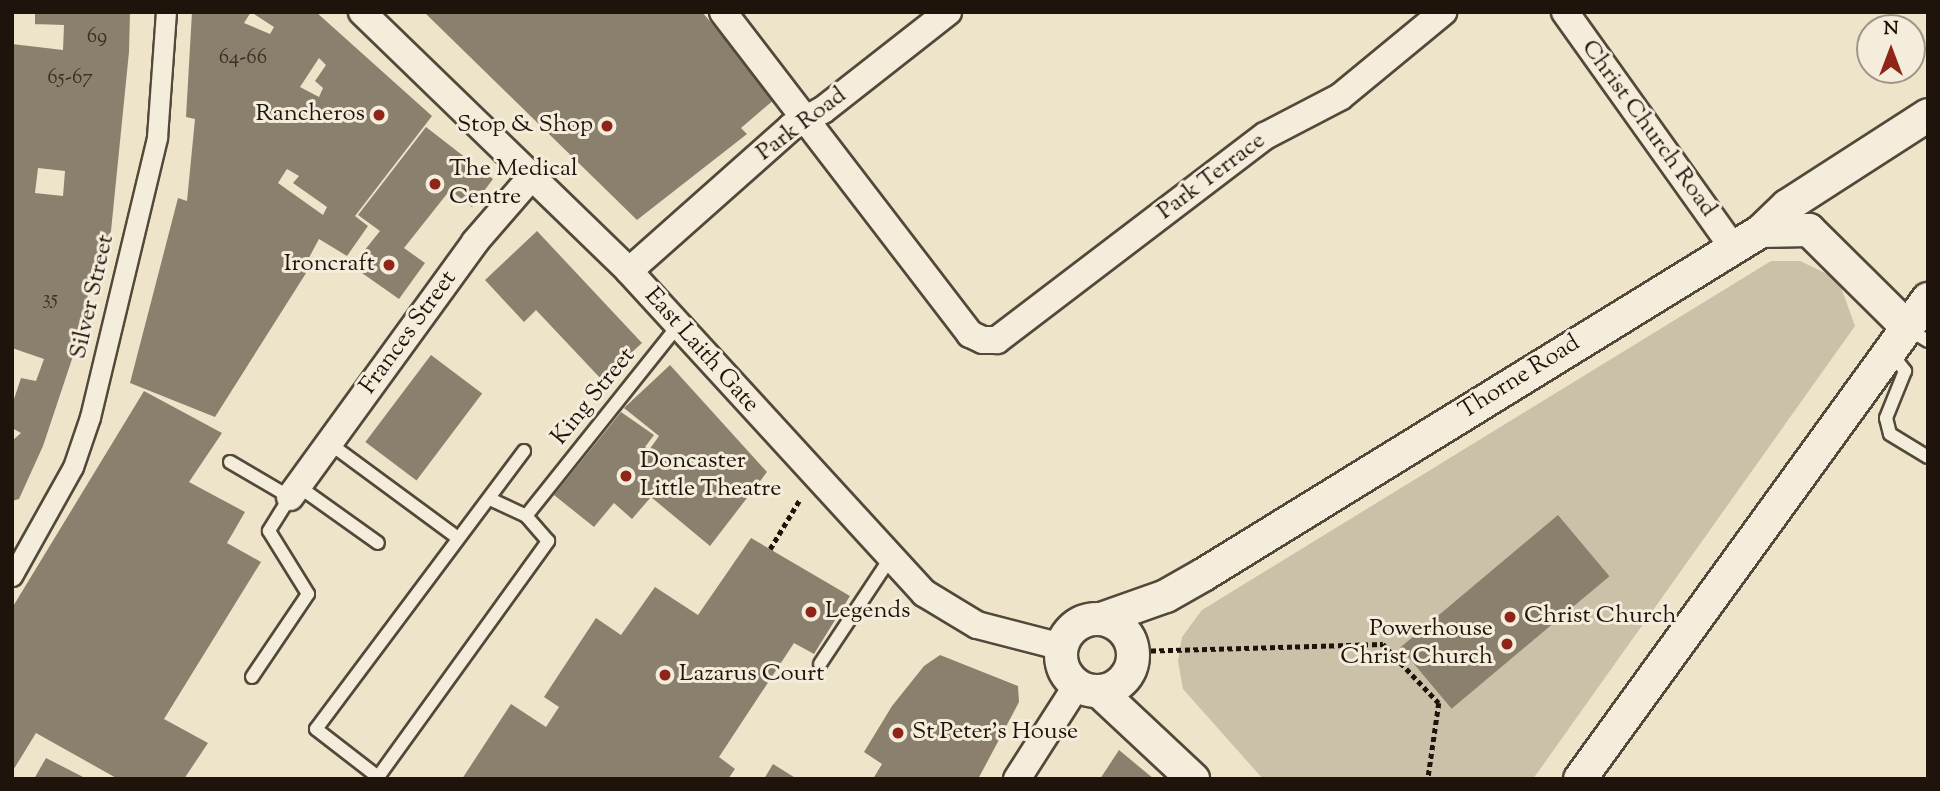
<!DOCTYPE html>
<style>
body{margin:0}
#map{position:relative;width:1940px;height:791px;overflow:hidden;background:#eee4c9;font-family:"Sorts Mill Goudy",serif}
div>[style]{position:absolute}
.green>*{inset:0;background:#cbc1a9}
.building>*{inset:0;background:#8b806e;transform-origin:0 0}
.path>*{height:4.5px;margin-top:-2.25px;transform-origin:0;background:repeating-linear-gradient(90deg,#1f140b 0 5px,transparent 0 8.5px)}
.roads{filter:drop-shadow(2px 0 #53483a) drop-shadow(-2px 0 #53483a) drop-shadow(0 2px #53483a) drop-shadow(0 -2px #53483a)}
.service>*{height:12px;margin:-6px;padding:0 6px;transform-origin:6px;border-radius:6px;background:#f4eddc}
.pedestrian>*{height:19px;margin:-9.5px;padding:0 9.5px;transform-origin:9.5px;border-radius:9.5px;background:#f4eddc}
.minor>*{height:26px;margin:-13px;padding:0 13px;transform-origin:13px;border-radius:13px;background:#f4eddc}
.tertiary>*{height:32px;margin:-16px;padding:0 16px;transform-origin:16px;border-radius:16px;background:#f4eddc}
.tertiary>.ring{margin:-16px;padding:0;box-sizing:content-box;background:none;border:32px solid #f4eddc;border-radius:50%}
.dots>*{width:19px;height:19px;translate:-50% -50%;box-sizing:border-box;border:4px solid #f4eddc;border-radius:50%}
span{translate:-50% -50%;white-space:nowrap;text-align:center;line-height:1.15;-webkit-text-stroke:6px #f4eddc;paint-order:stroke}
.number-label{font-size:21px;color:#3a2f24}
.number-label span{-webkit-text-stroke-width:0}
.poi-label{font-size:24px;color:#1f140b}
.right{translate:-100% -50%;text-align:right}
.left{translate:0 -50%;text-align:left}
.street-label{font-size:24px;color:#1f140b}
.frame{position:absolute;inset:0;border:14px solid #1f140b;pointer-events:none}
.north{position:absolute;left:1856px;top:14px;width:70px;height:70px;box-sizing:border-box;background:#f4eddc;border:2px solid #9f9688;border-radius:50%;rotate:0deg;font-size:19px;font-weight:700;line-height:28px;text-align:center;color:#1f140b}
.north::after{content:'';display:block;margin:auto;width:24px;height:32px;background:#8f2418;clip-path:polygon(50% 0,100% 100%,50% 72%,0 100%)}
</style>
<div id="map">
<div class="green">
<i style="clip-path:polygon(1771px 261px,1800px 261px,1838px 279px,1855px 326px,1533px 779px,1263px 779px,1183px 689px,1178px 661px,1182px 637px,1202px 610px)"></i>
</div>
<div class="building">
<i style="clip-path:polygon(evenodd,35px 12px,130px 12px,129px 52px,111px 231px,92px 276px,78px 341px,43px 446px,19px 499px,12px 501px,12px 441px,21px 433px,12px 428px,12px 405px,21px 378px,36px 381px,44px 359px,12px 348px,12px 44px,63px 50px,64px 25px,35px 24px,35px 12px,38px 168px,65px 171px,63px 196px,35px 193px,38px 168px)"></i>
<i style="clip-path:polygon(evenodd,192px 12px,316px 12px,432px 116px,355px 216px,368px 226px,347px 256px,319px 239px,304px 267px,308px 270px,215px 417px,130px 383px,178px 198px,187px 201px,195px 119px,186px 117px,192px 12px,251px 12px,274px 27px,270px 34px,244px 23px,251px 12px,192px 12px,319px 58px,326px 65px,315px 81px,323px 88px,319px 97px,300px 87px,319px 58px,192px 12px,287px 169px,299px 176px,293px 183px,327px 207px,323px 215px,278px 183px,287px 169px)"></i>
<i style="clip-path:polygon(424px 12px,702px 12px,776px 98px,741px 128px,747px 134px,637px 220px)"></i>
<i style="clip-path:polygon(426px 127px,493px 179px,472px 207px,450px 190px,404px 248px,425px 263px,399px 299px,352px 266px,380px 231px,358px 215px)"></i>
<i style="clip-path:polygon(537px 231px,642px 343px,602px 380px,536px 310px,524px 322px,485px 280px)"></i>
<i style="left:431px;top:355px;width:64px;height:109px;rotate:37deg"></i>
<i style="clip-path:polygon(670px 365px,767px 472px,710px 546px,651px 497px,632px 519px,614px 503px,594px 527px,554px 495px,621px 412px,654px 435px,645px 447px,649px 450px,659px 436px,624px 408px)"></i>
<i style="clip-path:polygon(144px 391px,222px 433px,189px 482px,245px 512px,227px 543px,261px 562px,164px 719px,208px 743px,184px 779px,118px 779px,36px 733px,12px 772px,12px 608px)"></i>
<i style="left:1558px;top:515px;width:80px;height:206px;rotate:50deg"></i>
<i style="clip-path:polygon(751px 538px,850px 596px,814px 654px,794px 643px,719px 757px,735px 769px,728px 779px,462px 779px,511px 704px,546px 727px,559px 707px,544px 697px,596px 618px,621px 635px,655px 587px,698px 615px)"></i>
<i style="clip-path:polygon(940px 655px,1018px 686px,1019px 702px,984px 768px,978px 779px,873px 779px,882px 764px,864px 752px,892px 706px,924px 666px)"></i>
<i style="clip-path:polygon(1119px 750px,1154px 779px,1100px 779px)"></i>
<i style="clip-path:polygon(46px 758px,87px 779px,34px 779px)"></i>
<i style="clip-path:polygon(773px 764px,797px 779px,764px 779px)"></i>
</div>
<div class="path">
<i style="left:770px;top:549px;width:58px;rotate:-59deg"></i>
<i style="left:1134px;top:651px;width:249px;rotate:-1.6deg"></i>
<i style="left:1383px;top:644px;width:81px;rotate:46.5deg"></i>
<i style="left:1439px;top:703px;width:77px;rotate:98.2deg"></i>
</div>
<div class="roads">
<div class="service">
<i style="left:1908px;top:329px;width:23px;rotate:31deg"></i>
<i style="left:1891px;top:353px;width:23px;rotate:52deg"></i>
<i style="left:1905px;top:371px;width:51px;rotate:112deg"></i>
<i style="left:1886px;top:418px;width:16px;rotate:76deg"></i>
<i style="left:1890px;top:434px;width:44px;rotate:31.2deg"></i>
<i style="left:329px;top:443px;width:160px;rotate:36.4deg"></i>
<i style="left:524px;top:451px;width:347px;rotate:126.8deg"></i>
<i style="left:316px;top:729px;width:78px;rotate:37.7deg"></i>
<i style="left:378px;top:777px;width:291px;rotate:-54.2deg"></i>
<i style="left:548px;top:541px;width:33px;rotate:-131deg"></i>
<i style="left:526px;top:516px;width:246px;rotate:-51.4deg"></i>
<i style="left:230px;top:462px;width:69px;rotate:30.3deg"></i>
<i style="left:290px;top:497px;width:40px;rotate:122deg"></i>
<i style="left:269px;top:531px;width:74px;rotate:58.2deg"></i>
<i style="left:308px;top:594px;width:100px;rotate:124deg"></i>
<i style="left:298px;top:486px;width:98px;rotate:35.5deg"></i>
<i style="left:490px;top:499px;width:40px;rotate:25deg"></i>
<i style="left:820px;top:664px;width:125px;rotate:-56.4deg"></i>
</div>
<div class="pedestrian">
<i style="left:12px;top:576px;width:125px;rotate:-60.8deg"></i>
<i style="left:73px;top:467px;width:53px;rotate:-71.2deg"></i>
<i style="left:90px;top:417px;width:288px;rotate:-76.5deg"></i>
<i style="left:157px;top:137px;width:125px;rotate:-85.9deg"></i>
</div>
<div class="minor">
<i style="left:362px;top:12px;width:372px;rotate:44.1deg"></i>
<i style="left:629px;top:271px;width:437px;rotate:47.5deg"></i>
<i style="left:924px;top:593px;width:62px;rotate:31.1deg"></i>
<i style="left:977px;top:625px;width:88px;rotate:14.5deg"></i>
<i style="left:723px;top:12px;width:406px;rotate:52.5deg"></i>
<i style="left:970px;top:334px;width:14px;rotate:25deg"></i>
<i style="left:983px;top:340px;width:14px"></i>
<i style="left:997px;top:340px;width:337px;rotate:-37.3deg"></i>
<i style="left:1265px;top:136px;width:85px;rotate:-27.5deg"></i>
<i style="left:1340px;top:97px;width:134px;rotate:-39.5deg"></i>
<i style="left:1565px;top:12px;width:287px;rotate:54.5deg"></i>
<i style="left:629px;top:271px;width:217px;rotate:-41.6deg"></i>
<i style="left:791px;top:127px;width:36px;rotate:-28deg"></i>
<i style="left:823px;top:110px;width:159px;rotate:-38.1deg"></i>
<i style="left:290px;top:497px;width:315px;rotate:-54deg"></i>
<i style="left:475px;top:242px;width:90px;rotate:-49.1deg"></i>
<i style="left:1017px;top:779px;width:112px;rotate:-57.4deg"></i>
</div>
<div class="tertiary">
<i style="left:1761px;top:231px;width:48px;rotate:-1.2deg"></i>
<i style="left:1809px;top:230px;width:139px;rotate:44.7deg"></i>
<i class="ring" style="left:1061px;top:619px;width:40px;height:40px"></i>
<i style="left:1101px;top:619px;width:69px;rotate:-19.5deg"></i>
<i style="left:1166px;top:596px;width:43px;rotate:-29.6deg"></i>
<i style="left:1203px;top:575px;width:656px;rotate:-31.65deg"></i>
<i style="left:1761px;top:231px;width:36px;rotate:-44deg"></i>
<i style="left:1787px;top:206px;width:168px;rotate:-32.8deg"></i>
<i style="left:1099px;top:691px;width:129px;rotate:43.1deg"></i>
<i style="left:1580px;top:779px;width:593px;rotate:-54.06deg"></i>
</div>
</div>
<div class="dots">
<i style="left:379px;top:115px;background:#8f2418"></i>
<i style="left:607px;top:126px;background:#8f2418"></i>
<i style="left:435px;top:184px;background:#8f2418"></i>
<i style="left:389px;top:265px;background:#8f2418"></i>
<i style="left:626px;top:476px;background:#8f2418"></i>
<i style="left:811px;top:612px;background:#8f2418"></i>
<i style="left:1510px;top:617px;background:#8f2418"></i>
<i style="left:1507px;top:644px;background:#8f2418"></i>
<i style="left:665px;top:675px;background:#8f2418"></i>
<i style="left:898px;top:733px;background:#8f2418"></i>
</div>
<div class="number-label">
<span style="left:97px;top:37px">69</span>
<span style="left:243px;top:58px">64-66</span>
<span style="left:70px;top:78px">65-67</span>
<span style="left:50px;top:299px">35</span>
</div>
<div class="poi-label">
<span class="right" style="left:365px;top:115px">Rancheros</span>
<span class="right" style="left:593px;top:126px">Stop &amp; Shop</span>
<span class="left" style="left:449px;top:184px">The Medical<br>Centre</span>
<span class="right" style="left:375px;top:265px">Ironcraft</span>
<span class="left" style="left:640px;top:476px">Doncaster<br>Little Theatre</span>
<span class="left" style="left:825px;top:612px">Legends</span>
<span class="left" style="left:1524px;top:617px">Christ Church</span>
<span class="right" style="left:1493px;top:644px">Powerhouse<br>Christ Church</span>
<span class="left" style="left:679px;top:675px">Lazarus Court</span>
<span class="left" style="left:912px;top:733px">St Peter's House</span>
</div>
<div class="street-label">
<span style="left:802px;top:125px;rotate:-37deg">Park Road</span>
<span style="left:1648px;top:129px;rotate:54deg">Christ Church Road</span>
<span style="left:1212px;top:177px;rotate:-37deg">Park Terrace</span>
<span style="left:93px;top:297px;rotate:-77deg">Silver Street</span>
<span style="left:409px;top:333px;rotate:-54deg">Frances Street</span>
<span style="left:701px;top:351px;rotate:48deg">East Laith Gate</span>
<span style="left:1520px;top:378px;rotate:-32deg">Thorne Road</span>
<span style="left:594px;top:397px;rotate:-51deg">King Street</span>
</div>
<div class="frame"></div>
<div class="north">N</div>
</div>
